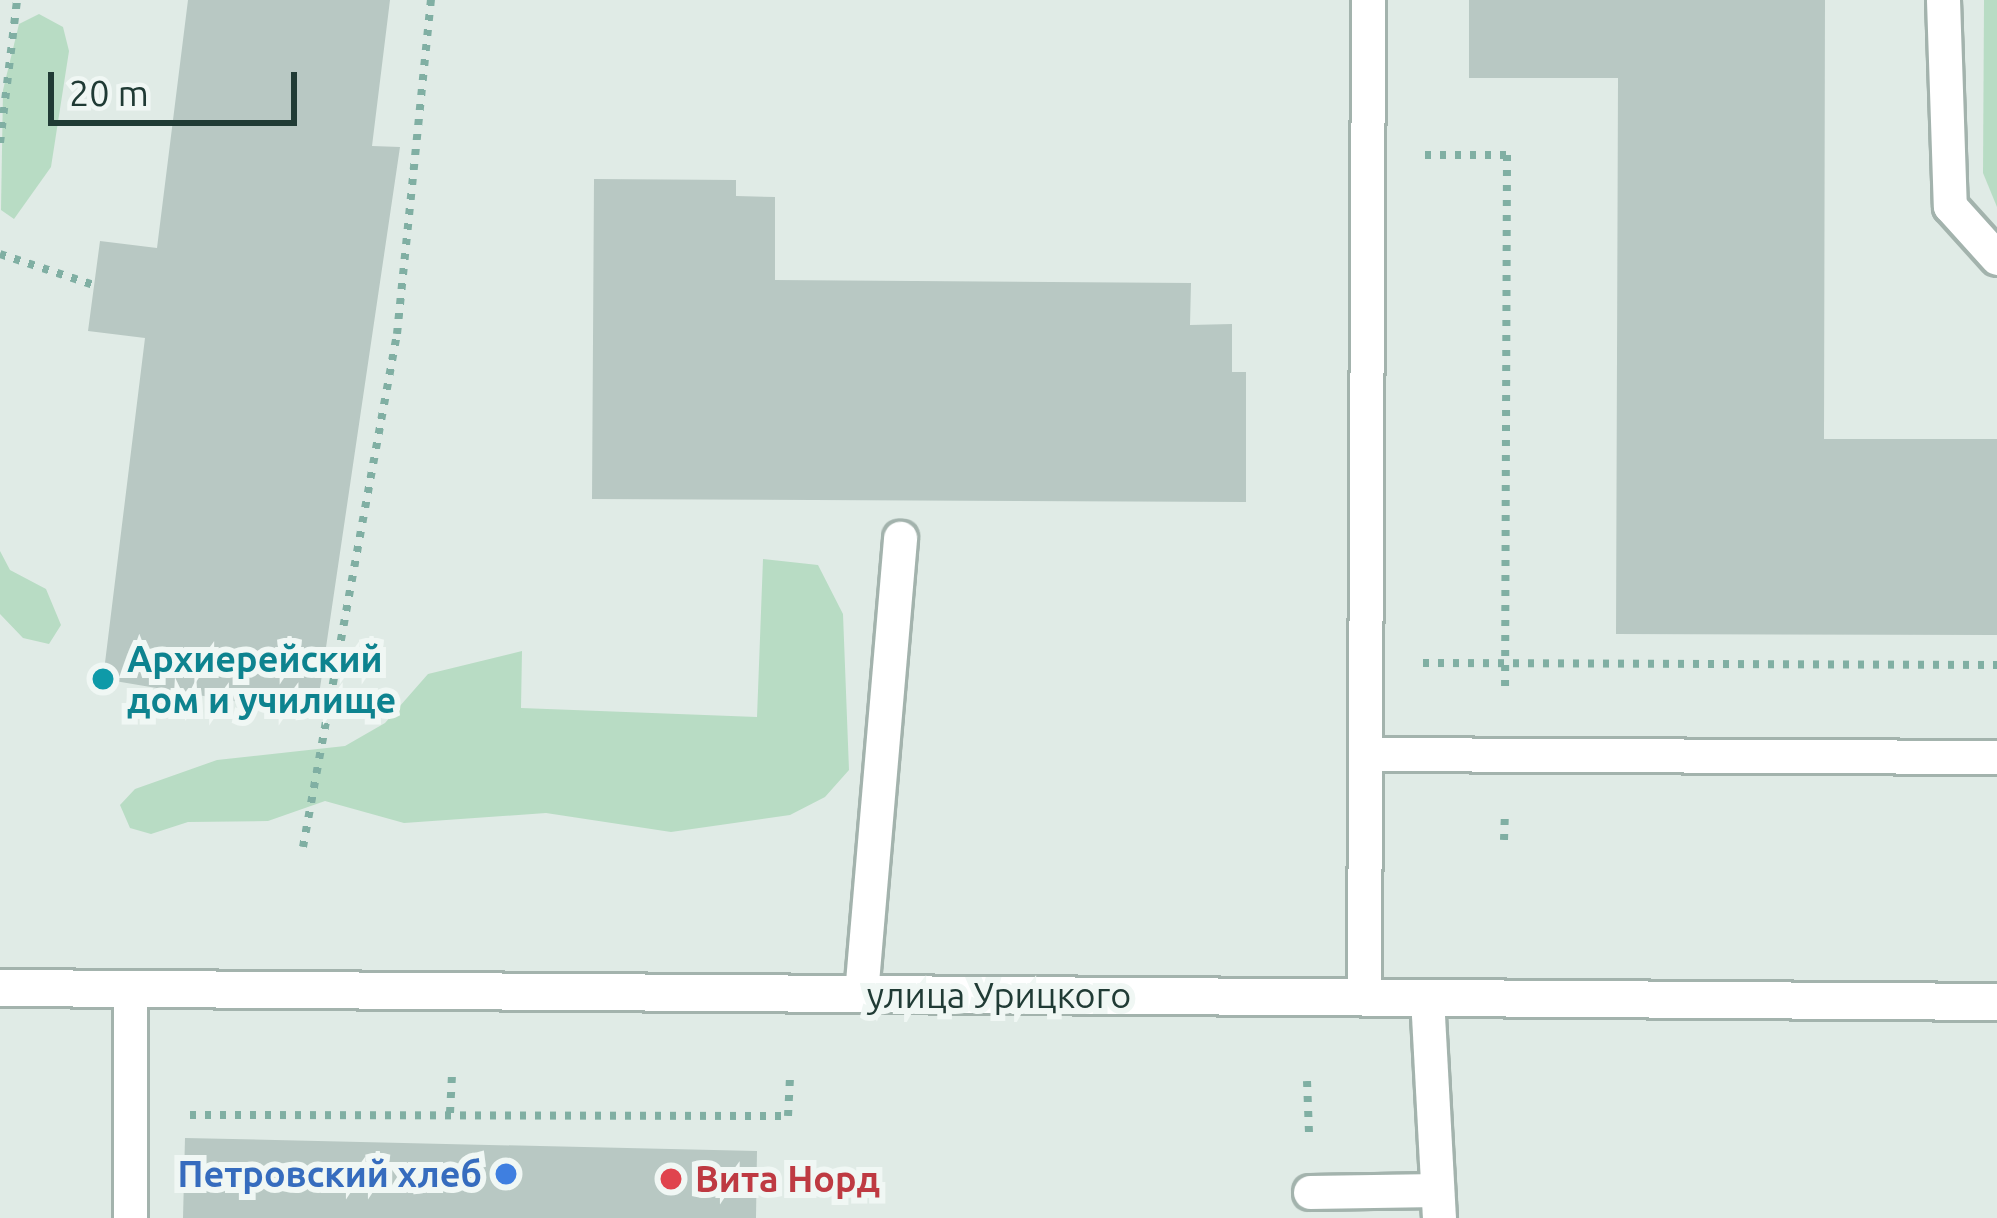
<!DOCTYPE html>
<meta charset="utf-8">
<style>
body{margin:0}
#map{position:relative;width:1997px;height:1218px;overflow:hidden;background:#e0ebe6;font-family:Ubuntu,sans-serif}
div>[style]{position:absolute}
.green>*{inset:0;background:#b8dcc4}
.building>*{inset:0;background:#b8c8c3}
.path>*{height:8px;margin-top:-4px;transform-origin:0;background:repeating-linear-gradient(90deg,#80afa3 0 6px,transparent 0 15px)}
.roads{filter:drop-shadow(3px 0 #a3b3ad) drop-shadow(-3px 0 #a3b3ad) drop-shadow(0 3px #a3b3ad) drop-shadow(0 -3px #a3b3ad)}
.service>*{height:33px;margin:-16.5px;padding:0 16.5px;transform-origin:16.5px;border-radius:16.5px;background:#fff}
.secondary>*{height:36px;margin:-18px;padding:0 18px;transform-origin:18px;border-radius:18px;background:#fff}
.dots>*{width:33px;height:33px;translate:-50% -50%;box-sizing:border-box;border:6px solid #f0f7f4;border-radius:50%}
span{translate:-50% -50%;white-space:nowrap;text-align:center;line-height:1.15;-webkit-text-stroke:12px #f0f7f4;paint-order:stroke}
.culture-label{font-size:36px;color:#0d838f;font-weight:700}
.left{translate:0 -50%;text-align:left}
.street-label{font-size:36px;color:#203b35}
.shop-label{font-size:36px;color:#366cbe;font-weight:700}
.right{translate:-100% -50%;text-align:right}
.health-label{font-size:36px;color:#be3a42;font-weight:700}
.scale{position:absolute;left:48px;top:72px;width:249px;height:54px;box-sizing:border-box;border:6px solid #203b35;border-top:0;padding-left:15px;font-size:36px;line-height:42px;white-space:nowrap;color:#203b35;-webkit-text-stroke:9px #f0f7f4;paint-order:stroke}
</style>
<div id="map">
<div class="green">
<i style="clip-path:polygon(1984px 0,1997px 0,1997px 207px,1983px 173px)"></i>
<i style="clip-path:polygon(39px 14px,63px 27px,69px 51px,51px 167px,14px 219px,1px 210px,3px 90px,19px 24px)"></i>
<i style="clip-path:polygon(0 551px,10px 570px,46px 589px,61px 625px,49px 644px,23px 638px,0 614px)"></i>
<i style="clip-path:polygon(763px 559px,818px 565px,843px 614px,849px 770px,825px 797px,790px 815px,671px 832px,546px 813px,404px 823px,325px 801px,268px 821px,188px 822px,151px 834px,130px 828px,120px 805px,135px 789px,217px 760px,345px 746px,385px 723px,428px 674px,522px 651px,521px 708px,757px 717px)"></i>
</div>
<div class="building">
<i style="clip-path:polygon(188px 0,390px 0,372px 146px,400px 147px,316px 715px,103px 679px,145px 338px,88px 331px,100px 241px,157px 248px)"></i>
<i style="clip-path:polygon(1469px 0,1825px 0,1824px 439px,1997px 439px,1997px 635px,1616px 634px,1618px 78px,1469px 78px)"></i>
<i style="clip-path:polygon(594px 179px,736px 180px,736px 196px,775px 197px,775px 280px,1191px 283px,1190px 325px,1232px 324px,1232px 372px,1246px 372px,1246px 502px,592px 499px)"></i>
<i style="clip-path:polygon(185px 1138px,757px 1151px,756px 1218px,183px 1218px)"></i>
</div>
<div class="path">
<i style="left:0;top:143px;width:144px;rotate:-83.2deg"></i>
<i style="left:1425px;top:155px;width:82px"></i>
<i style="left:1507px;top:155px;width:540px;rotate:90.21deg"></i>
<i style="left:0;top:254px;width:99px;rotate:18.3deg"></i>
<i style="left:1423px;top:663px;width:574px;rotate:0.2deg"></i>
<i style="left:1504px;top:840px;width:28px;rotate:-88deg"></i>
<i style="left:303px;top:847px;width:522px;rotate:-79.62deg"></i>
<i style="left:397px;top:334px;width:336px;rotate:-84.2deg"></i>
<i style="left:1307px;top:1081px;width:53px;rotate:87.8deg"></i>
<i style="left:450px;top:1113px;width:39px;rotate:-87deg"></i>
<i style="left:190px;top:1115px;width:598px;rotate:0.1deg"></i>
<i style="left:788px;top:1116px;width:39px;rotate:-87deg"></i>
</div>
<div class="roads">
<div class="service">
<i style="left:1943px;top:0;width:206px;rotate:88.1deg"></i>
<i style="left:1950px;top:206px;width:70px;rotate:47.9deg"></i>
<i style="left:1365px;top:754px;width:632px;rotate:0.27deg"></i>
<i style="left:130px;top:989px;width:229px;rotate:90deg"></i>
<i style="left:861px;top:994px;width:458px;rotate:-85.1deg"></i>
<i style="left:1427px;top:997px;width:221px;rotate:86.9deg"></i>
<i style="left:1364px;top:998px;width:998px;rotate:-89.77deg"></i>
<i style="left:1310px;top:1192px;width:127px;rotate:-0.9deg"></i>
</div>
<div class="secondary">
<i style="left:0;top:988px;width:1997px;rotate:0.4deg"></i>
</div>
</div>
<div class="dots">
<i style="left:103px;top:679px;background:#0f9aa8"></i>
<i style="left:506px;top:1174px;background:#3f7fe0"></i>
<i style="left:671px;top:1179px;background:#e0444e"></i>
</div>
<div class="culture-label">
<span class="left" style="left:127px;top:679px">Архиерейский<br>дом и училище</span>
</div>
<div class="street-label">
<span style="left:999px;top:995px">улица Урицкого</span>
</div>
<div class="shop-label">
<span class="right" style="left:482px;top:1174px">Петровский хлеб</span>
</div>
<div class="health-label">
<span class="left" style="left:695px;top:1179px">Вита Норд</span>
</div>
<div class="scale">20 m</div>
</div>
